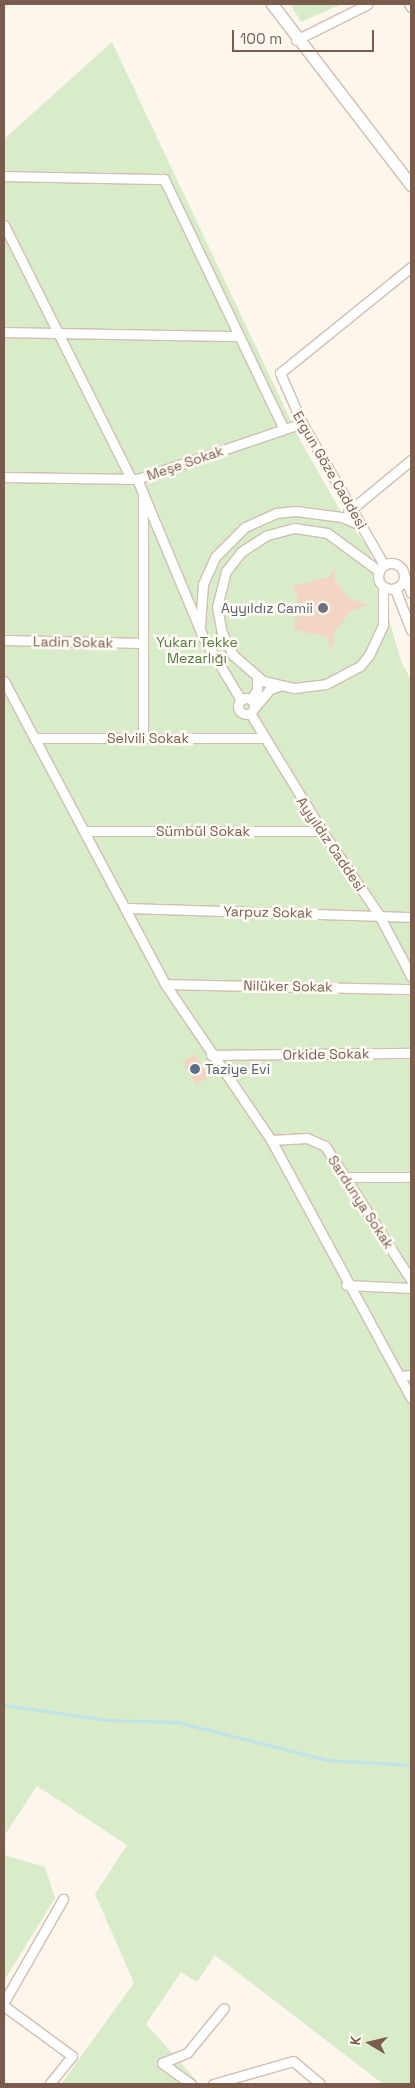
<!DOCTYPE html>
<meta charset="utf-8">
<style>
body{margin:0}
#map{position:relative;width:415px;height:2088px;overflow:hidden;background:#fdf6ec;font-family:"Space Grotesk",sans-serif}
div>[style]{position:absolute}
.green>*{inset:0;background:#d8ecc9}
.stream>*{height:3px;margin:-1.5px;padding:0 1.5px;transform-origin:1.5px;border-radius:1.5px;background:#bfe3e8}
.building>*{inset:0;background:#f3d5c3;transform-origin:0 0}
.roads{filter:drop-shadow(1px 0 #d1beb0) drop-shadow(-1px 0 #d1beb0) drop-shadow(0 1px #d1beb0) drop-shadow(0 -1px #d1beb0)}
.minor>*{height:9px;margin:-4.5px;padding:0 4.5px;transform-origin:4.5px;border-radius:4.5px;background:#fff}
.minor>.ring{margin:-4.5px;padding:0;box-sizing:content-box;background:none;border:9px solid #fff;border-radius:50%}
.tertiary>*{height:11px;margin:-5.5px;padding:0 5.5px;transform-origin:5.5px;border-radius:5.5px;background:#fff}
.dots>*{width:14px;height:14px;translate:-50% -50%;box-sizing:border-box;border:2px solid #fffaf3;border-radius:50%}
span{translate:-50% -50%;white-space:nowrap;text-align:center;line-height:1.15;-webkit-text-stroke:5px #fffaf3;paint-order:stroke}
.street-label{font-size:14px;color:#7a5c4d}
.worship-label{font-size:14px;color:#5b616d}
.right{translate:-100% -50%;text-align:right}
.park-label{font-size:14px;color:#537a41}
.service-label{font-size:14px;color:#4e5e75}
.left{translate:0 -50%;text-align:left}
.frame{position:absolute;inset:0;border:5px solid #7a5c4d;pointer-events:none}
.north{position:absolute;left:345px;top:2018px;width:50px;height:50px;-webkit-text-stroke:4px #fffaf3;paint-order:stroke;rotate:279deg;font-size:14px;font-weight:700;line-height:20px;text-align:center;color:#7a5c4d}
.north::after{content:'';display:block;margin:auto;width:18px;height:22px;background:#7a5c4d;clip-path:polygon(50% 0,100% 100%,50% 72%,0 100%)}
.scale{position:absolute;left:232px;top:30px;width:142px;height:22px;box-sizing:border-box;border:2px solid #7a5c4d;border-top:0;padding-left:6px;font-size:15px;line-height:18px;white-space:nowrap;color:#7a5c4d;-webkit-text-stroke:4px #fffaf3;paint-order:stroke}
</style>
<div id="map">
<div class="green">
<i style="clip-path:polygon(290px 4px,342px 4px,301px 22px)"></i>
<i style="clip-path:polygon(112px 42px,300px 440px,340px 510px,369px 549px,401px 661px,411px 680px,411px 2084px,383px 2084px,215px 1955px,197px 1982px,181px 1972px,146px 2024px,196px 2080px,182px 2084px,61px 2084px,134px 1983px,95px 1894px,127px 1845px,37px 1786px,4px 1836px,4px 139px)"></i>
<i style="clip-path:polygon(4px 1855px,45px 1867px,55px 1898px,4px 1981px)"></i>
</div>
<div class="stream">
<i style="left:4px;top:1705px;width:104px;rotate:8.3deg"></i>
<i style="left:107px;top:1720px;width:70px;rotate:1.6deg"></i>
<i style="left:177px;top:1722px;width:155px;rotate:14.2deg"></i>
<i style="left:327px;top:1760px;width:84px;rotate:3.4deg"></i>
</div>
<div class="building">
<i style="clip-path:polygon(335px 567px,334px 579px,350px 599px,369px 605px,351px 611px,334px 633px,333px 651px,326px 637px,293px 629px,297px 613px,286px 612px,285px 604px,297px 605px,297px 595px,292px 587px,328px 577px)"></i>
<i style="left:195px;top:1054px;width:27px;height:15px;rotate:59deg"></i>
</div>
<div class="roads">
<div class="minor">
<i style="left:409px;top:4px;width:4px;rotate:56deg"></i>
<i style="left:296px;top:40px;width:80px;rotate:-26.6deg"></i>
<i style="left:4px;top:176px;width:160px;rotate:1.1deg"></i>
<i style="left:164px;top:179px;width:277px;rotate:64.4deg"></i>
<i style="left:4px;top:225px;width:284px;rotate:63.4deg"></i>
<i style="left:4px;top:332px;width:234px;rotate:1deg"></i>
<i style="left:4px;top:477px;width:133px;rotate:0.9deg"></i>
<i style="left:137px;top:479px;width:174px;rotate:-18.7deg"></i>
<i style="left:137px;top:479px;width:171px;rotate:67.3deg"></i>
<i style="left:203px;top:637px;width:74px;rotate:58.9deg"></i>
<i style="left:348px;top:512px;width:82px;rotate:-39.5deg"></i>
<i class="ring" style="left:378px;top:563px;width:17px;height:17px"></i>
<i style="left:384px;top:565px;width:164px;rotate:-120deg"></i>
<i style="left:302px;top:423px;width:55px;rotate:-113.7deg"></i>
<i style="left:280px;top:373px;width:169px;rotate:-39deg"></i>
<i style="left:379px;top:571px;width:64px;rotate:-143.8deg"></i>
<i style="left:327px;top:533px;width:33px;rotate:-171deg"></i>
<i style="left:294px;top:528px;width:28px;rotate:165deg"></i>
<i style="left:267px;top:535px;width:31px;rotate:147deg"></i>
<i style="left:241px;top:552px;width:24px;rotate:128deg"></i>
<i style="left:226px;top:571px;width:36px;rotate:104deg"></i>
<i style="left:217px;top:606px;width:27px;rotate:80deg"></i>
<i style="left:222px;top:633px;width:25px;rotate:63deg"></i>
<i style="left:233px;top:655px;width:40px;rotate:41deg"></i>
<i style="left:263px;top:681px;width:32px;rotate:13deg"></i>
<i style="left:294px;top:688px;width:32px;rotate:-7deg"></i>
<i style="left:326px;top:684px;width:38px;rotate:-28deg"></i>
<i style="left:360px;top:666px;width:14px;rotate:-51deg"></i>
<i style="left:369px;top:655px;width:33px;rotate:-65deg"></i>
<i style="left:383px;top:625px;width:38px;rotate:-90deg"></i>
<i style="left:404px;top:575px;width:19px;rotate:69deg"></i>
<i style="left:395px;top:589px;width:44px;rotate:68.7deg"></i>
<i style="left:200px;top:626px;width:42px;rotate:-85.9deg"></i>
<i style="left:203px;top:584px;width:30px;rotate:-66deg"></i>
<i style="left:215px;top:557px;width:42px;rotate:-45deg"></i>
<i style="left:245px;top:527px;width:34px;rotate:-24deg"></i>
<i style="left:276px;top:513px;width:20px;rotate:-6deg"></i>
<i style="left:296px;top:511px;width:46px;rotate:7.4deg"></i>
<i style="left:342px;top:517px;width:22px;rotate:24deg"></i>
<i style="left:4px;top:640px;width:139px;rotate:1.2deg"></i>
<i style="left:4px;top:681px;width:343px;rotate:62deg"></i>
<i style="left:165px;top:984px;width:189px;rotate:55.8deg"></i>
<i style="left:271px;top:1140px;width:294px;rotate:61.5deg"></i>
<i class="ring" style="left:238px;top:698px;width:7px;height:7px"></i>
<i style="left:251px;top:699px;width:11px;rotate:-56deg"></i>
<i style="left:257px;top:690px;width:13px;rotate:-90deg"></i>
<i style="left:254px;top:708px;width:25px;rotate:-50deg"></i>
<i style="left:270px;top:689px;width:9px;rotate:-18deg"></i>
<i style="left:250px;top:713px;width:138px;rotate:58.6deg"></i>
<i style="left:322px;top:831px;width:102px;rotate:55.8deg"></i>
<i style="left:379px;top:915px;width:69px;rotate:62.3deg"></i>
<i style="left:34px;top:738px;width:228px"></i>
<i style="left:143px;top:738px;width:245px;rotate:-90deg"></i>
<i style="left:84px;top:831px;width:238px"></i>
<i style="left:125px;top:908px;width:286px;rotate:1.8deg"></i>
<i style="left:165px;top:984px;width:246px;rotate:1.2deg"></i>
<i style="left:211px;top:1055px;width:200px;rotate:-0.6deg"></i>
<i style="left:271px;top:1140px;width:36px;rotate:-3deg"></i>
<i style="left:307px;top:1138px;width:20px;rotate:24deg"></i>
<i style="left:325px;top:1146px;width:159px;rotate:57.3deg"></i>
<i style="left:346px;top:1177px;width:65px"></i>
<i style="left:346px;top:1285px;width:65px;rotate:2.6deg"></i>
<i style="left:399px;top:1376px;width:12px;rotate:-5deg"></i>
<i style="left:4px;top:2002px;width:119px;rotate:-60.2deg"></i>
<i style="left:4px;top:2006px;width:84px;rotate:36.3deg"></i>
<i style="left:72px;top:2056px;width:36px;rotate:129deg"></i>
<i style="left:162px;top:2063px;width:27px;rotate:-22deg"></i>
<i style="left:187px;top:2053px;width:58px;rotate:-50.6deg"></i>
<i style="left:162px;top:2063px;width:36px;rotate:36deg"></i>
<i style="left:213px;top:2084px;width:83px;rotate:-16deg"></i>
<i style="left:293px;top:2061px;width:35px;rotate:40deg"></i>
</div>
<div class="tertiary">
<i style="left:272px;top:4px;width:228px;rotate:52.5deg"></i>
</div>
</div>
<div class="dots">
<i style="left:323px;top:608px;background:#6b7280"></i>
<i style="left:195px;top:1069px;background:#5c6f8a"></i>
</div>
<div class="street-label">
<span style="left:185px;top:463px;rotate:-19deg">Meşe Sokak</span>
<span style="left:330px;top:470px;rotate:60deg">Ergun Göze Caddesi</span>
<span style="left:73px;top:642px;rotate:1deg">Ladin Sokak</span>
<span style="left:148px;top:738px">Selvili Sokak</span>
<span style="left:203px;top:831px">Sümbül Sokak</span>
<span style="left:331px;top:844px;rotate:56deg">Ayyıldız Caddesi</span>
<span style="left:268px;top:912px;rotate:1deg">Yarpuz Sokak</span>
<span style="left:288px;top:986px;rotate:1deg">Nilüker Sokak</span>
<span style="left:326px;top:1054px;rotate:-1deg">Orkide Sokak</span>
<span style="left:361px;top:1202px;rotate:57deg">Sardunya Sokak</span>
</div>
<div class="worship-label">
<span class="right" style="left:313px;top:608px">Ayyıldız Camii</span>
</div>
<div class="park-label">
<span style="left:197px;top:650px">Yukarı Tekke<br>Mezarlığı</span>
</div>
<div class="service-label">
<span class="left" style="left:205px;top:1069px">Taziye Evi</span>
</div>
<div class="frame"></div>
<div class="north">K</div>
<div class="scale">100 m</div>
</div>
